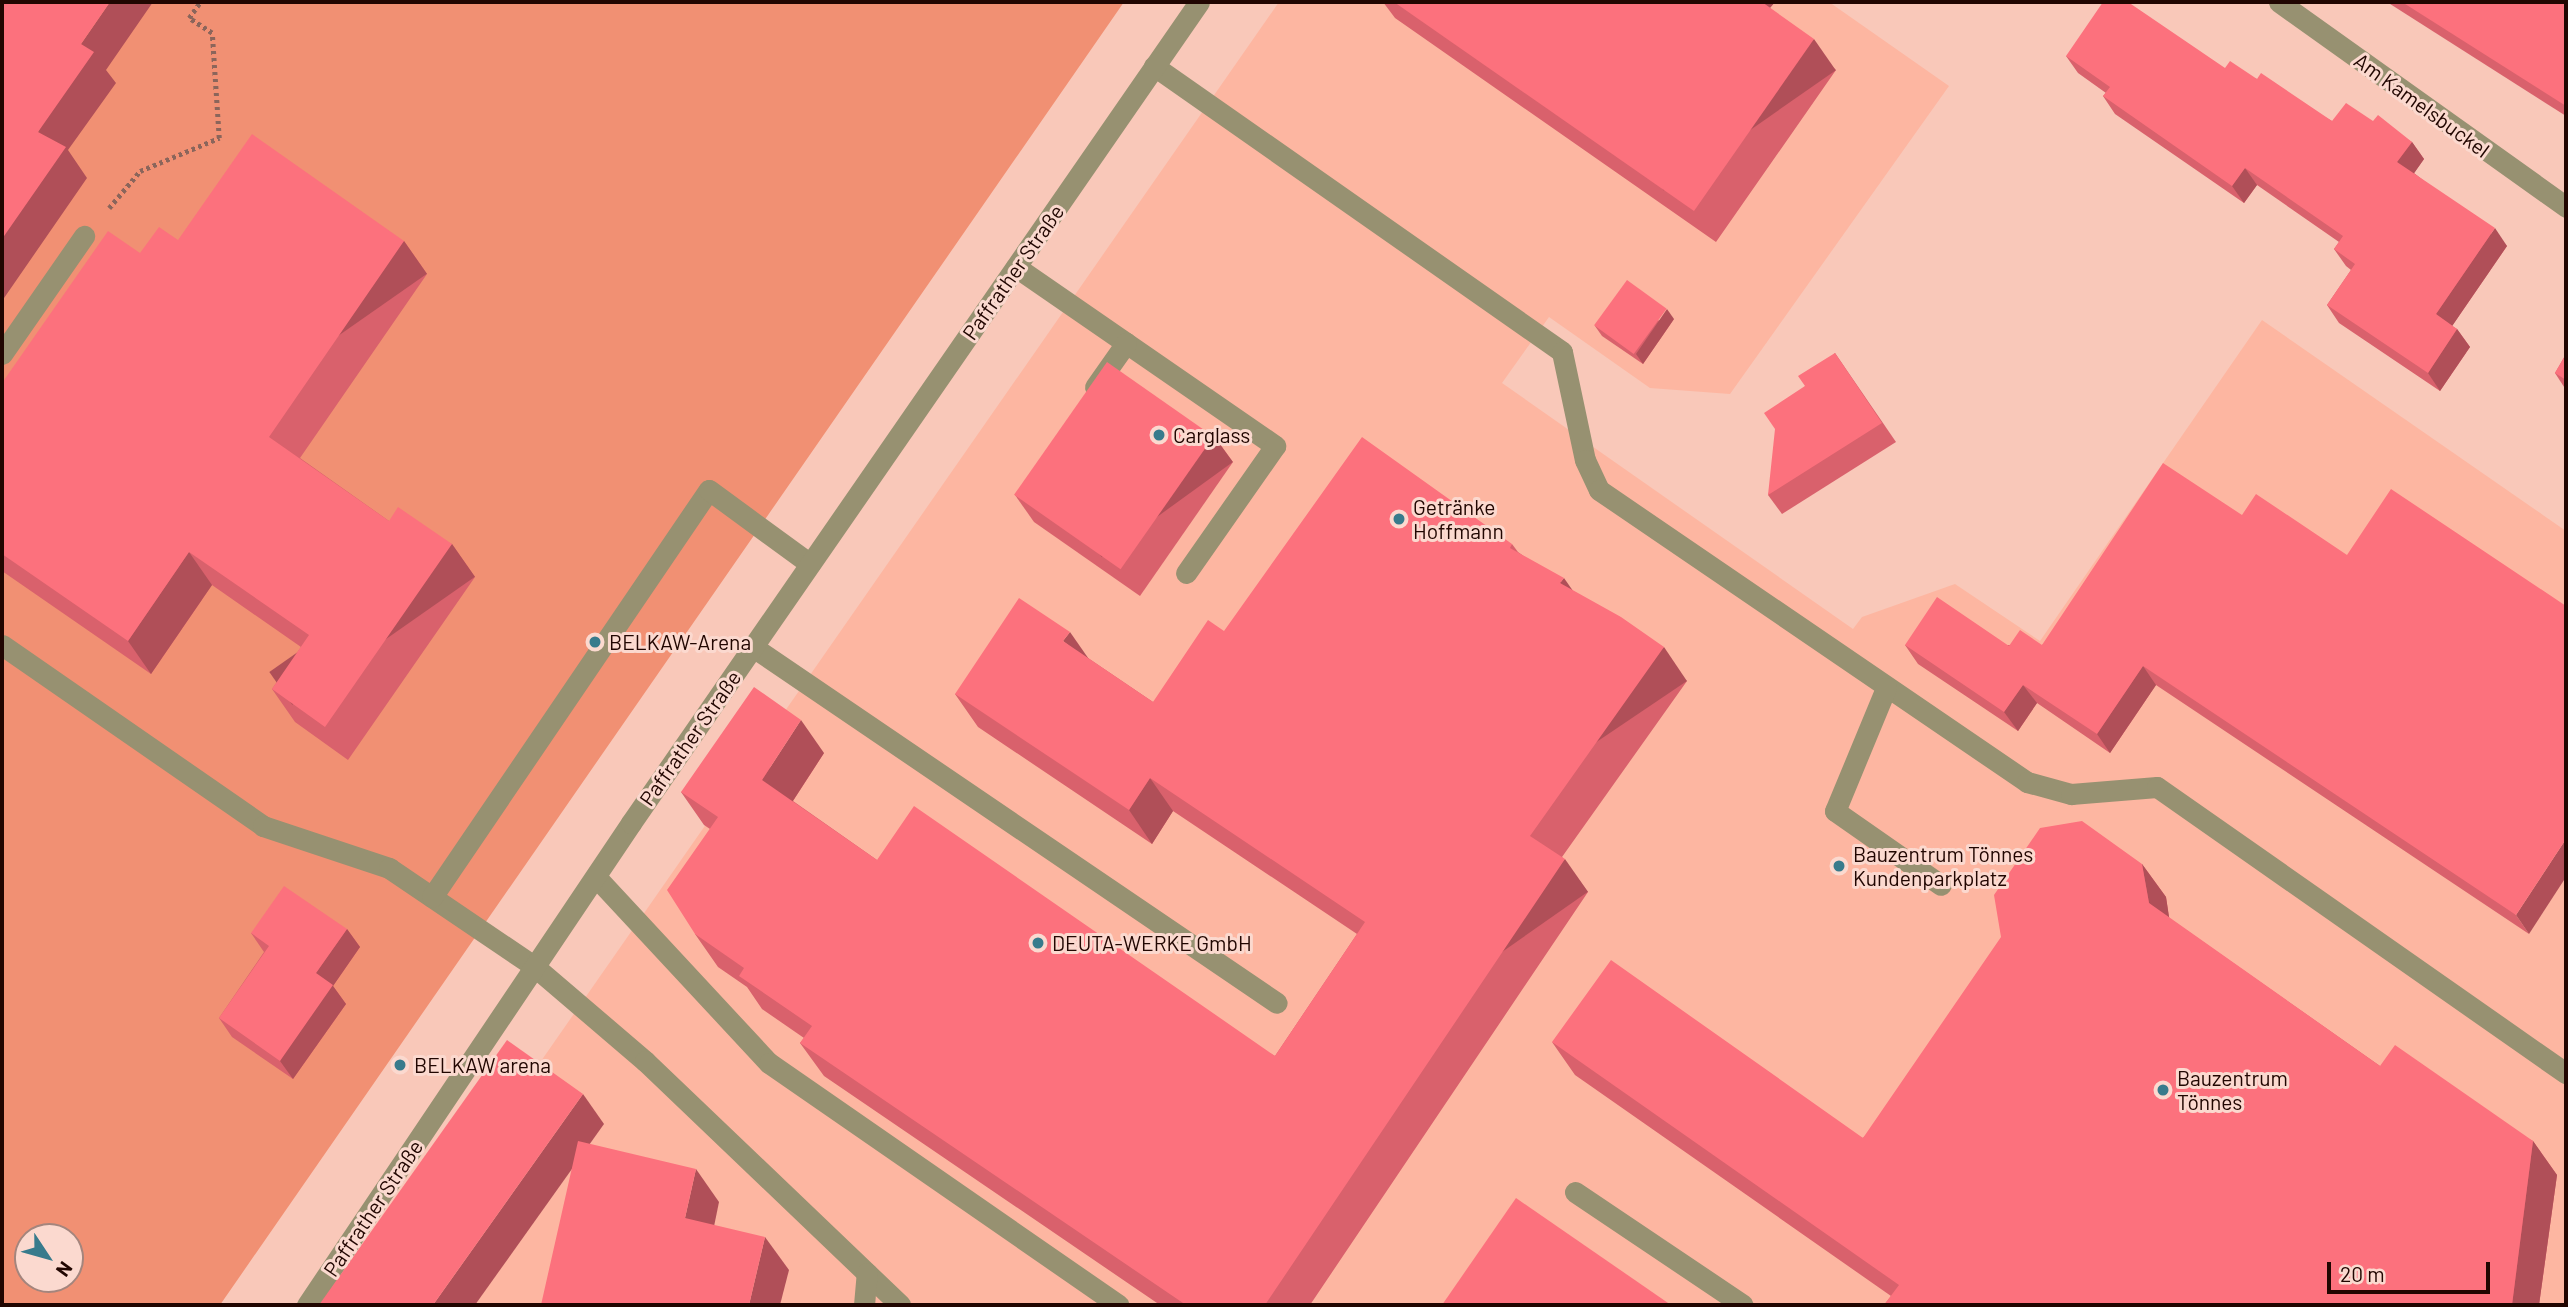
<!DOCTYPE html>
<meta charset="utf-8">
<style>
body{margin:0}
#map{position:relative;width:2568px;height:1307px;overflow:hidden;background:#f9c8b9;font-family:Barlow,sans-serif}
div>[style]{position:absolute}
.built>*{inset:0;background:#fdb6a1}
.green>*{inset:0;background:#f19073}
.path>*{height:4.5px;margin-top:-2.25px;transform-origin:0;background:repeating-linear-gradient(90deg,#8b655b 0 3.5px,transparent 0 7px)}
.minor>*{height:21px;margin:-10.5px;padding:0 10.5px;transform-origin:10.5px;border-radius:10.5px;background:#979171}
.wall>*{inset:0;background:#d9616c}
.shaded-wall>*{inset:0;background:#b04f58;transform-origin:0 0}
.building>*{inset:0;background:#fc717d;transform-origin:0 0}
.dots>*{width:19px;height:19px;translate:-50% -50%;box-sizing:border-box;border:4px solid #fbd9cf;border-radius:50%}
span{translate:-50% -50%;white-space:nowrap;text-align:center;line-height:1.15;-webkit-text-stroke:6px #fbd9cf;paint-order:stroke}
.street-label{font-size:21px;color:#210601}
.poi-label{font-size:21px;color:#210601}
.left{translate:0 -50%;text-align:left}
.frame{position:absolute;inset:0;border:4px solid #210601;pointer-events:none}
.north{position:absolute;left:14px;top:1223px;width:70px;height:70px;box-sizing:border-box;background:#fbd9cf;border:2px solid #a4857d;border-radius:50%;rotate:126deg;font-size:19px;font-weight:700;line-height:28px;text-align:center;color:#210601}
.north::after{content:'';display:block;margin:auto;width:24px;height:32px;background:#387b8c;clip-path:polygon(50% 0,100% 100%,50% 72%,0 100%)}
.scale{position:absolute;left:2327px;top:1262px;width:163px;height:32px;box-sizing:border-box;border:4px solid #210601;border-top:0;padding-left:9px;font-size:21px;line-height:24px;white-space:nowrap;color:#210601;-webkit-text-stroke:5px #fbd9cf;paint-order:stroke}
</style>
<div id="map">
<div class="built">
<i style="clip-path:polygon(1279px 2px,1829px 2px,1949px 86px,1730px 394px,1650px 388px,1549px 317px,1502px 383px,1853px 629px,1862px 617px,1955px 584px,2040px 641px,2262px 320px,2566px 531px,2566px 1305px,371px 1305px)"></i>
</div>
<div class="green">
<i style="clip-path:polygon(evenodd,2px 2px,1124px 2px,220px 1305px,2px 1305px,2px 2px,28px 1237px,70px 1237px,70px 1279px,28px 1279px,28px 1237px)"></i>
</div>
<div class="path">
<i style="left:109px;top:208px;width:48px;rotate:-50deg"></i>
<i style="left:140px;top:171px;width:86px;rotate:-22.7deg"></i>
<i style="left:219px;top:138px;width:105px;rotate:-93.8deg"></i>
<i style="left:212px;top:33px;width:27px;rotate:-147deg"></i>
<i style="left:189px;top:18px;width:19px;rotate:-55deg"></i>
</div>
<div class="minor">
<i style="left:2279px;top:2px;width:353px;rotate:35.5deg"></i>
<i style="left:1154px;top:66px;width:498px;rotate:35deg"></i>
<i style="left:1562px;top:352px;width:110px;rotate:78deg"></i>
<i style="left:1585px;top:460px;width:33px;rotate:65deg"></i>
<i style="left:1599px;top:490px;width:518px;rotate:34.3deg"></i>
<i style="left:2027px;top:782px;width:46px;rotate:15.3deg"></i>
<i style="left:2071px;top:794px;width:86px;rotate:-4.7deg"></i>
<i style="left:2157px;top:787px;width:499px;rotate:35deg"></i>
<i style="left:1016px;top:267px;width:315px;rotate:34.6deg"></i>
<i style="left:1275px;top:446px;width:155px;rotate:125deg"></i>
<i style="left:2px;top:354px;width:144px;rotate:-55.2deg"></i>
<i style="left:1095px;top:387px;width:54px;rotate:-54.8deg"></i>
<i style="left:2px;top:645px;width:318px;rotate:34.7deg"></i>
<i style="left:263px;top:826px;width:133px;rotate:18.4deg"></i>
<i style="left:389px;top:868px;width:176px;rotate:34.1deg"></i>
<i style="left:535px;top:967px;width:145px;rotate:40.5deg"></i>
<i style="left:645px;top:1061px;width:353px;rotate:43.7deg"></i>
<i style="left:753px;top:647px;width:633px;rotate:34.19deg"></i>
<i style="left:1886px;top:688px;width:133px;rotate:112.5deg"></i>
<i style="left:1835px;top:811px;width:129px;rotate:34.9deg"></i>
<i style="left:596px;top:877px;width:254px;rotate:47.1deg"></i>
<i style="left:769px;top:1063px;width:425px;rotate:34.7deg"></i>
<i style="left:432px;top:897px;width:492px;rotate:-55.8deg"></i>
<i style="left:709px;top:490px;width:125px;rotate:36.2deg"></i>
<i style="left:1575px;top:1192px;width:202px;rotate:33.9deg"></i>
<i style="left:307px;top:1305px;width:581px;rotate:-56.09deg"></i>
<i style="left:631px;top:823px;width:998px;rotate:-55.32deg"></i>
<i style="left:864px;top:1305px;width:32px;rotate:-85deg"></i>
</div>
<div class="wall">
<i style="clip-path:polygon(1383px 2px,1775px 2px,1770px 8px,1836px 70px,1716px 242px,1395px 18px)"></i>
<i style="clip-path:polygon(2387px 2px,2566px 2px,2566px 116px)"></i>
<i style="clip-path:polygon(2066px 56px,2225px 68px,2257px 79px,2332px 121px,2373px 121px,2412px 142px,2424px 159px,2414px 173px,2507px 246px,2452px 326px,2457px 329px,2470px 347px,2440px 391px,2339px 323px,2327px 305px,2351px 270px,2346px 266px,2334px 249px,2339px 242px,2257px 185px,2244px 203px,2115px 114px,2103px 96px,2106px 93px,2078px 73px)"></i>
<i style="clip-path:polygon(178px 240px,404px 241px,427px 274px,300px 458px,389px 521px,452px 544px,475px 577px,348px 760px,295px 722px,272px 689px,301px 647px,212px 585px,151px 674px,2px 571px,2px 383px)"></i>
<i style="clip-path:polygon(1674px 319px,1643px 364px,1602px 336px,1595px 326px)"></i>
<i style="clip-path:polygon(1835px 353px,1896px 442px,1782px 514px,1768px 495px,1805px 386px)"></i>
<i style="clip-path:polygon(2566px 354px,2566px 390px,2555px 373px)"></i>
<i style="clip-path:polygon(1214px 436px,1233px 462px,1140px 596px,1034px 522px,1015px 495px)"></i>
<i style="clip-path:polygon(2242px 515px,2529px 934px,2156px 685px,2110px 753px,2037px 703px,2018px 731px,1918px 664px,1905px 645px,2042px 645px)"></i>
<i style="clip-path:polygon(1512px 544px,1518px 552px,1572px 590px,1687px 681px,1562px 857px,1588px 892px,1310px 1305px,1160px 1305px,824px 1076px,800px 1043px,804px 1038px,762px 1009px,747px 987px,718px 967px,695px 934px,710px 829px,704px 825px,681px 792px,824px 753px,793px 801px,877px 860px,1275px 1056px,1357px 934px,1173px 811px,1152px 844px,978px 727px,955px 694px,1088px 658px,1153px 702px)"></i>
<i style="clip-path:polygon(2142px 864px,2166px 897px,2169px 918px,2380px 1066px,2533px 1141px,2557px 1175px,2539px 1305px,1884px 1305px,1891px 1296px,1575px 1075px,1552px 1042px,1863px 1138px)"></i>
<i style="clip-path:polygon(347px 929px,360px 947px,333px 986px,346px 1004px,293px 1079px,232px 1037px,219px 1018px,264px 952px,251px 933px)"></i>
</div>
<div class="shaded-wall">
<i style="clip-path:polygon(110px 2px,153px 2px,106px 70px,116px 83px,68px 150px,87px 178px,2px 301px,2px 239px,38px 132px,81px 44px)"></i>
<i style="clip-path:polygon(1750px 2px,1775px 2px,1761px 18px)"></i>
<i style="left:1814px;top:39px;width:38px;height:210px;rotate:55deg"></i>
<i style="clip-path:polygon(2412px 142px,2424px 159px,2410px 179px,2397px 162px)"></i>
<i style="clip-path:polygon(2245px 168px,2257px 185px,2244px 203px,2232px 186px)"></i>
<i style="clip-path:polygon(2495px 228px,2507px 246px,2448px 332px,2436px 314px)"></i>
<i style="left:404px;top:241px;width:40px;height:238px;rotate:55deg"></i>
<i style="clip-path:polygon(1667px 309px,1674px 319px,1643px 364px,1636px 354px)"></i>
<i style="clip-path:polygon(2457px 329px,2470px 347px,2440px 391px,2428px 373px)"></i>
<i style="left:1214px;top:436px;width:32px;height:162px;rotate:54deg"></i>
<i style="left:452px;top:544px;width:40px;height:223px;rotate:55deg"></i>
<i style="clip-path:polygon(189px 552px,212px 585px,151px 674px,128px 641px)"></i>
<i style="clip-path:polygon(1564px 578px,1587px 611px,1560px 583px)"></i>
<i style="clip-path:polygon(1070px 632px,1093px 665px,1063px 641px)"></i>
<i style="left:1664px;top:647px;width:41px;height:232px;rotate:56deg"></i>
<i style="clip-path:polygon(2143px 666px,2156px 685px,2110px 753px,2097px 734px)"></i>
<i style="clip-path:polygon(2023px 685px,2037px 703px,2018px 731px,2004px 712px)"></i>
<i style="clip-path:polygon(801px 720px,824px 753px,785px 813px,762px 780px)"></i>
<i style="clip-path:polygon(1150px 778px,1173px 811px,1152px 844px,1129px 810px)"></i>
<i style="clip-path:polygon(2566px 839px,2566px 877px,2529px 934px,2516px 915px)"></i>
<i style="left:1565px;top:859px;width:40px;height:538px;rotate:55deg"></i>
<i style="clip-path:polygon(2142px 864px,2166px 897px,2172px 936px,2149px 903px)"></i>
<i style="clip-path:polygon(347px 929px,360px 947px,333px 986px,346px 1004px,293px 1079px,280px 1061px,316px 973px)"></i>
<i style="clip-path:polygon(583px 1094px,604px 1124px,475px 1305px,433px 1305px)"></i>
<i style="clip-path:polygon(2533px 1141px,2557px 1175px,2539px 1305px,2512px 1305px)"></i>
<i style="clip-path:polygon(696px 1169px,719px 1202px,709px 1251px,685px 1218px)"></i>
<i style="clip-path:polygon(765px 1237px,789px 1270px,780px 1305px,749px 1305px)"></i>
</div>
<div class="building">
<i style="clip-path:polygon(2px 2px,110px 2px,81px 44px,94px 52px,38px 132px,66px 147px,2px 239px)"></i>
<i style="clip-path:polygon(1394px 2px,1762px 2px,1814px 39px,1694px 211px)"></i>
<i style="clip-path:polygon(2103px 2px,2128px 2px,2225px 68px,2230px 61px,2257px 79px,2261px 73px,2332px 121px,2346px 103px,2373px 121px,2378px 115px,2412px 142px,2397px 162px,2495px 228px,2436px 314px,2457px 329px,2428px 373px,2327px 305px,2355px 264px,2334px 249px,2343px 236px,2245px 168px,2232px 186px,2103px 96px,2110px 87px,2066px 56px)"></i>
<i style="clip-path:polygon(2402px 2px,2566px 2px,2566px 106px)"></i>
<i style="clip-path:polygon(252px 134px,404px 241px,269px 437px,389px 521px,398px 507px,452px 544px,325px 727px,272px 689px,309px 635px,189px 552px,128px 641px,2px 554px,2px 383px,108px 231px,140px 253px,159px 227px,178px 240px)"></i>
<i style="left:1627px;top:280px;width:49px;height:56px;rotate:36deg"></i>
<i style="clip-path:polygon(1835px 353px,1882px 423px,1768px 495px,1775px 429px,1764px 413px,1805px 386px,1798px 376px)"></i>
<i style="clip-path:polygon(2566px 354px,2566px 380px,2555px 373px)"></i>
<i style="left:1107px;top:362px;width:130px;height:162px;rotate:35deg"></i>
<i style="clip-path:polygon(1362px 437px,1512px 544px,1510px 548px,1564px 578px,1560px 583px,1621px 617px,1664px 647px,1530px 836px,1565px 859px,1265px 1305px,1186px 1305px,800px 1043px,812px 1026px,739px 976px,744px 968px,695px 934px,667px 890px,718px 817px,681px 792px,754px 687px,801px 720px,762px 780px,877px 860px,914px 806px,1275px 1056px,1365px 922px,1150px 778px,1129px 810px,955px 694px,1019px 598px,1070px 632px,1063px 641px,1153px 702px,1208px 620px,1224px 631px)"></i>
<i style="clip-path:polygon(2163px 463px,2242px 515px,2256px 494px,2347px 555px,2391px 489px,2566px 606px,2566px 839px,2516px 915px,2143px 666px,2097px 734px,2023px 685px,2004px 712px,1905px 645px,1937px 597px,2009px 646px,2020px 630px,2042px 645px)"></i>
<i style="clip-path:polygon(2082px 821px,2142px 864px,2149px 903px,2380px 1066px,2395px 1045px,2533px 1141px,2512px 1305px,1884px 1305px,1899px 1285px,1552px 1042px,1611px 960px,1863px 1138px,2001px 937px,1994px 895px,2040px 828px)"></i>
<i style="clip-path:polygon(284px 886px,347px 929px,316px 973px,333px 985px,280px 1061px,219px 1018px,269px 946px,251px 933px)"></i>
<i style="clip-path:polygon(507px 1040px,583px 1094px,433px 1305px,319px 1305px)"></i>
<i style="clip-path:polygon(578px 1141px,696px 1169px,685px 1218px,765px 1237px,749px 1305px,541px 1305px)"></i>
<i style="clip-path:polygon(1516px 1198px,1671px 1305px,1442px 1305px)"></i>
</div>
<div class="dots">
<i style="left:1159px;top:435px;background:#387b8c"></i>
<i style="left:1399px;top:519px;background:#387b8c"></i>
<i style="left:595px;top:642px;background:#387b8c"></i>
<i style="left:1839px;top:866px;background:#387b8c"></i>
<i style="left:1038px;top:943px;background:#387b8c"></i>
<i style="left:400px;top:1065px;background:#387b8c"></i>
<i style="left:2163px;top:1090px;background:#387b8c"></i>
</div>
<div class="street-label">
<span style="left:2422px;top:105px;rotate:36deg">Am Kamelsbuckel</span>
<span style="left:1013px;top:272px;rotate:-55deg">Paffrather Straße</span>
<span style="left:690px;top:738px;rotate:-55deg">Paffrather Straße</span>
<span style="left:373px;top:1208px;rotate:-56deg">Paffrather Straße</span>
</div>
<div class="poi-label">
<span class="left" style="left:1173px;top:435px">Carglass</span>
<span class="left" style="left:1413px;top:519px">Getränke<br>Hoffmann</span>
<span class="left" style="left:609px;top:642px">BELKAW-Arena</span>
<span class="left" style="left:1853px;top:866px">Bauzentrum Tönnes<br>Kundenparkplatz</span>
<span class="left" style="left:1052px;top:943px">DEUTA-WERKE GmbH</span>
<span class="left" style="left:414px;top:1065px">BELKAW arena</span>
<span class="left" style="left:2177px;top:1090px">Bauzentrum<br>Tönnes</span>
</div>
<div class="frame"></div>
<div class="north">N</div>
<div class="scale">20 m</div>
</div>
